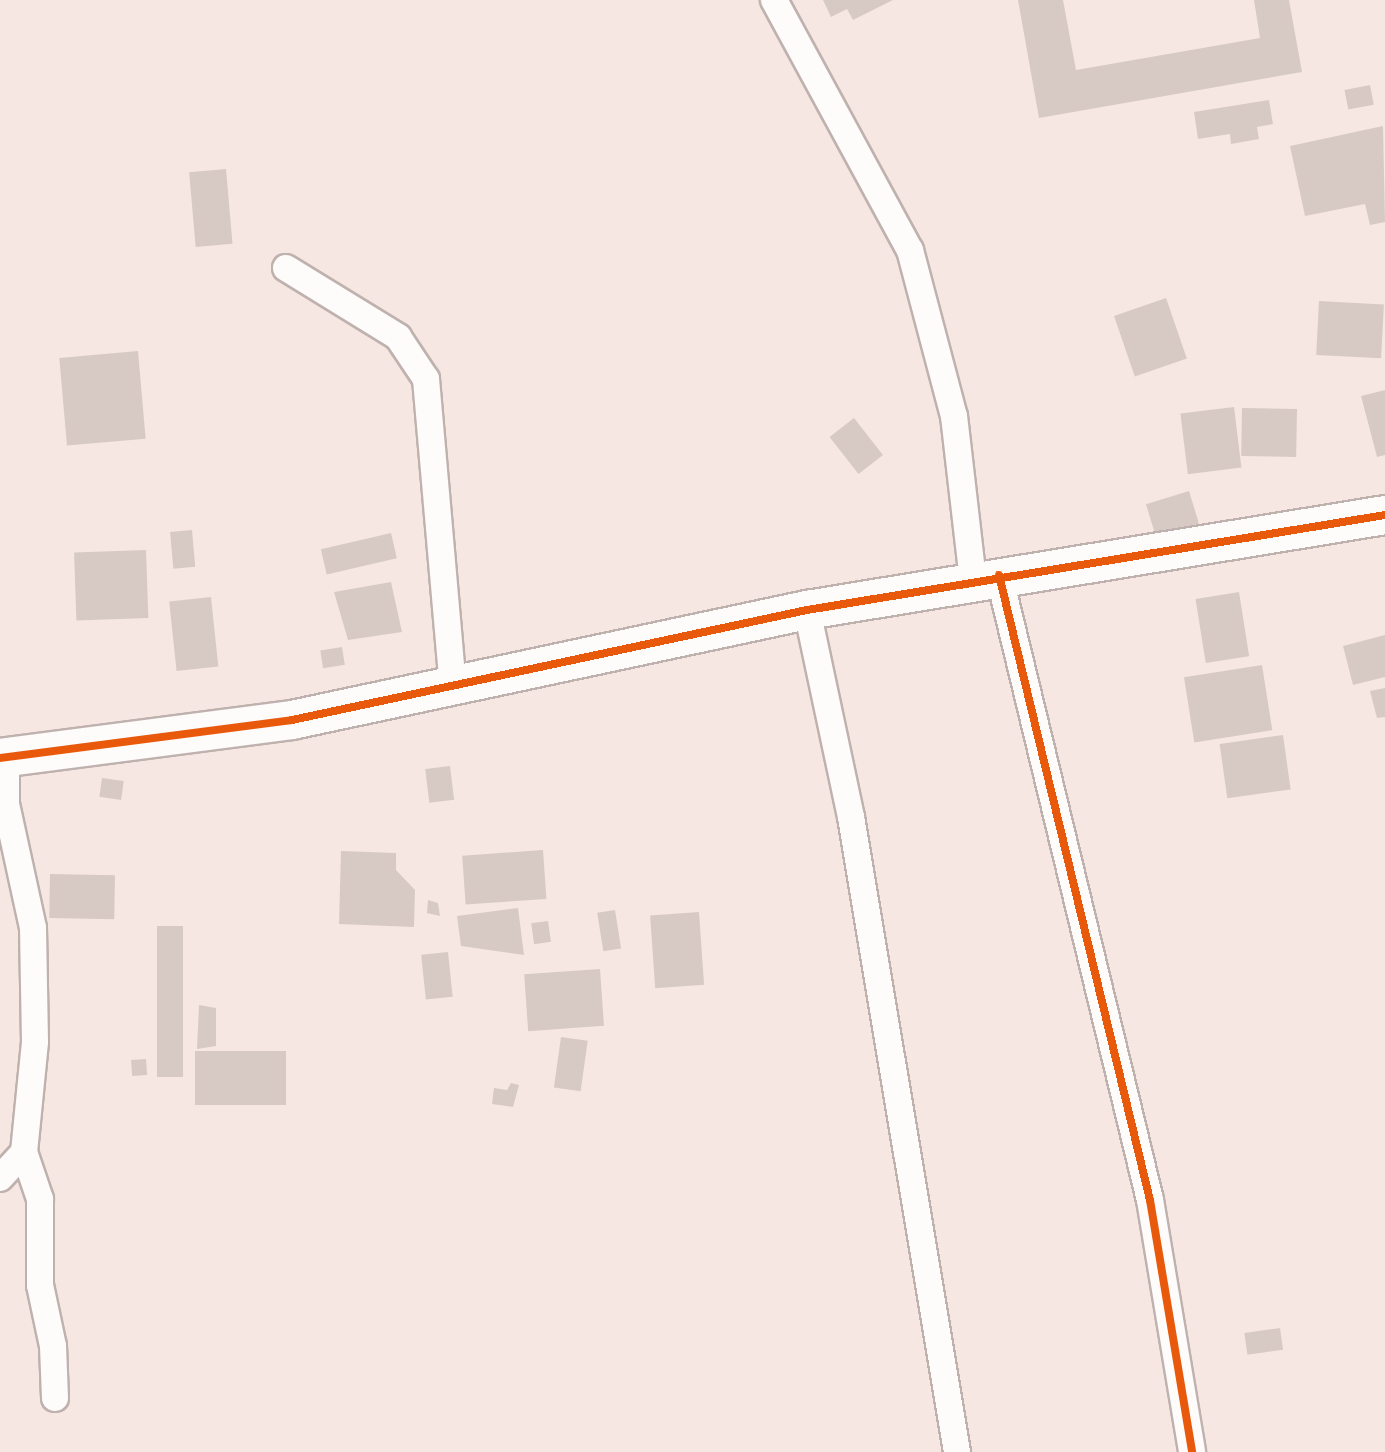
<!DOCTYPE html>
<style>
body{margin:0}
#map{position:relative;width:1385px;height:1452px;overflow:hidden;background:#f7e7e2;font-family:"Noto Sans",sans-serif}
div>[style]{position:absolute}
.building>*{inset:0;background:#d7cac4;transform-origin:0 0}
.roads{filter:drop-shadow(2px 0 #bfb2ae) drop-shadow(-2px 0 #bfb2ae) drop-shadow(0 2px #bfb2ae) drop-shadow(0 -2px #bfb2ae)}
.street>*{height:26px;margin:-13px;padding:0 13px;transform-origin:13px;border-radius:13px;background:#fefbfb}
.secondary>*{height:38px;margin:-19px;padding:0 19px;transform-origin:19px;border-radius:19px;background:#fefbfb}
.cycleway>*{height:8px;margin:-4px;padding:0 4px;transform-origin:4px;border-radius:4px;background:#e8590c}
span{translate:-50% -50%;white-space:nowrap;text-align:center;line-height:1.15;-webkit-text-stroke:8px #fff;paint-order:stroke}
</style>
<div id="map">
<div class="building">
<i style="clip-path:polygon(823px 0,893px 0,853px 20px,847px 9px,831px 17px)"></i>
<i style="clip-path:polygon(1018px 0,1063px 0,1076px 70px,1260px 38px,1254px 0,1289px 0,1302px 72px,1039px 118px)"></i>
<i style="left:1370px;top:85px;width:20px;height:26px;rotate:79deg"></i>
<i style="clip-path:polygon(1269px 100px,1273px 124px,1257px 127px,1259px 139px,1231px 144px,1230px 134px,1198px 139px,1194px 112px)"></i>
<i style="clip-path:polygon(1383px 126px,1385px 222px,1370px 225px,1365px 204px,1305px 216px,1290px 146px)"></i>
<i style="left:226px;top:169px;width:75px;height:37px;rotate:85deg"></i>
<i style="left:1166px;top:298px;width:64px;height:55px;rotate:71deg"></i>
<i style="left:1319px;top:301px;width:65px;height:54px;rotate:3deg"></i>
<i style="left:138px;top:351px;width:88px;height:79px;rotate:85deg"></i>
<i style="clip-path:polygon(1385px 390px,1385px 455px,1377px 457px,1361px 396px)"></i>
<i style="left:1234px;top:407px;width:61px;height:54px;rotate:83deg"></i>
<i style="left:1242px;top:408px;width:55px;height:48px;rotate:1deg"></i>
<i style="left:854px;top:418px;width:47px;height:31px;rotate:52deg"></i>
<i style="left:1189px;top:491px;width:34px;height:45px;rotate:73deg"></i>
<i style="left:192px;top:530px;width:37px;height:22px;rotate:85deg"></i>
<i style="left:391px;top:533px;width:26px;height:72px;rotate:77deg"></i>
<i style="left:146px;top:550px;width:68px;height:72px;rotate:88deg"></i>
<i style="clip-path:polygon(391px 582px,402px 632px,348px 640px,334px 592px)"></i>
<i style="left:1239px;top:592px;width:65px;height:44px;rotate:81deg"></i>
<i style="left:211px;top:597px;width:70px;height:42px;rotate:84deg"></i>
<i style="clip-path:polygon(1385px 635px,1385px 677px,1353px 685px,1343px 646px)"></i>
<i style="left:342px;top:647px;width:18px;height:22px;rotate:81deg"></i>
<i style="left:1262px;top:665px;width:66px;height:79px;rotate:81deg"></i>
<i style="clip-path:polygon(1385px 688px,1385px 717px,1377px 718px,1370px 691px)"></i>
<i style="left:1283px;top:735px;width:55px;height:64px;rotate:82deg"></i>
<i style="left:450px;top:766px;width:34px;height:25px;rotate:83deg"></i>
<i style="left:102px;top:778px;width:22px;height:19px;rotate:8deg"></i>
<i style="left:543px;top:850px;width:49px;height:81px;rotate:86deg"></i>
<i style="clip-path:polygon(341px 851px,396px 853px,396px 870px,415px 890px,414px 927px,339px 924px)"></i>
<i style="left:50px;top:874px;width:65px;height:44px;rotate:1deg"></i>
<i style="clip-path:polygon(428px 900px,438px 903px,440px 916px,427px 913px)"></i>
<i style="clip-path:polygon(518px 908px,524px 955px,461px 946px,457px 916px)"></i>
<i style="left:615px;top:910px;width:39px;height:18px;rotate:81deg"></i>
<i style="left:699px;top:912px;width:73px;height:49px;rotate:86deg"></i>
<i style="left:548px;top:921px;width:21px;height:17px;rotate:82deg"></i>
<i style="left:157px;top:926px;width:26px;height:151px"></i>
<i style="left:448px;top:952px;width:45px;height:27px;rotate:84deg"></i>
<i style="left:600px;top:969px;width:57px;height:76px;rotate:86deg"></i>
<i style="clip-path:polygon(199px 1005px,216px 1008px,216px 1046px,197px 1049px)"></i>
<i style="left:561px;top:1037px;width:27px;height:51px;rotate:8deg"></i>
<i style="left:195px;top:1051px;width:91px;height:54px"></i>
<i style="left:146px;top:1059px;width:16px;height:15px;rotate:86deg"></i>
<i style="clip-path:polygon(511px 1083px,519px 1085px,513px 1107px,492px 1104px,494px 1088px,507px 1090px)"></i>
<i style="left:1280px;top:1328px;width:22px;height:36px;rotate:82deg"></i>
</div>
<div class="roads">
<div class="street">
<i style="left:774px;top:0;width:285px;rotate:61.5deg"></i>
<i style="left:910px;top:250px;width:172px;rotate:75.2deg"></i>
<i style="left:954px;top:416px;width:164px;rotate:83.4deg"></i>
<i style="left:286px;top:268px;width:132px;rotate:31.6deg"></i>
<i style="left:398px;top:337px;width:50px;rotate:56.3deg"></i>
<i style="left:426px;top:379px;width:307px;rotate:85deg"></i>
<i style="left:999px;top:575px;width:643px;rotate:76.42deg"></i>
<i style="left:1150px;top:1200px;width:255px;rotate:80.5deg"></i>
<i style="left:807px;top:610px;width:212px;rotate:78deg"></i>
<i style="left:851px;top:817px;width:644px;rotate:80.52deg"></i>
<i style="left:6px;top:757px;width:47px;rotate:90deg"></i>
<i style="left:6px;top:804px;width:127px;rotate:77.7deg"></i>
<i style="left:33px;top:928px;width:114px;rotate:89deg"></i>
<i style="left:35px;top:1042px;width:111px;rotate:95.7deg"></i>
<i style="left:24px;top:1152px;width:50px;rotate:71.2deg"></i>
<i style="left:40px;top:1199px;width:86px;rotate:90deg"></i>
<i style="left:40px;top:1285px;width:62px;rotate:78deg"></i>
<i style="left:53px;top:1346px;width:52px;rotate:87.8deg"></i>
<i style="left:0;top:1178px;width:35px;rotate:-47deg"></i>
</div>
<div class="secondary">
<i style="left:0;top:758px;width:294px;rotate:-7.4deg"></i>
<i style="left:292px;top:720px;width:527px;rotate:-12.06deg"></i>
<i style="left:807px;top:610px;width:586px;rotate:-9.33deg"></i>
</div>
</div>
<div class="cycleway">
<i style="left:999px;top:575px;width:643px;rotate:76.42deg"></i>
<i style="left:1150px;top:1200px;width:255px;rotate:80.5deg"></i>
<i style="left:0;top:758px;width:294px;rotate:-7.4deg"></i>
<i style="left:292px;top:720px;width:527px;rotate:-12.06deg"></i>
<i style="left:807px;top:610px;width:586px;rotate:-9.33deg"></i>
</div>
</div>
